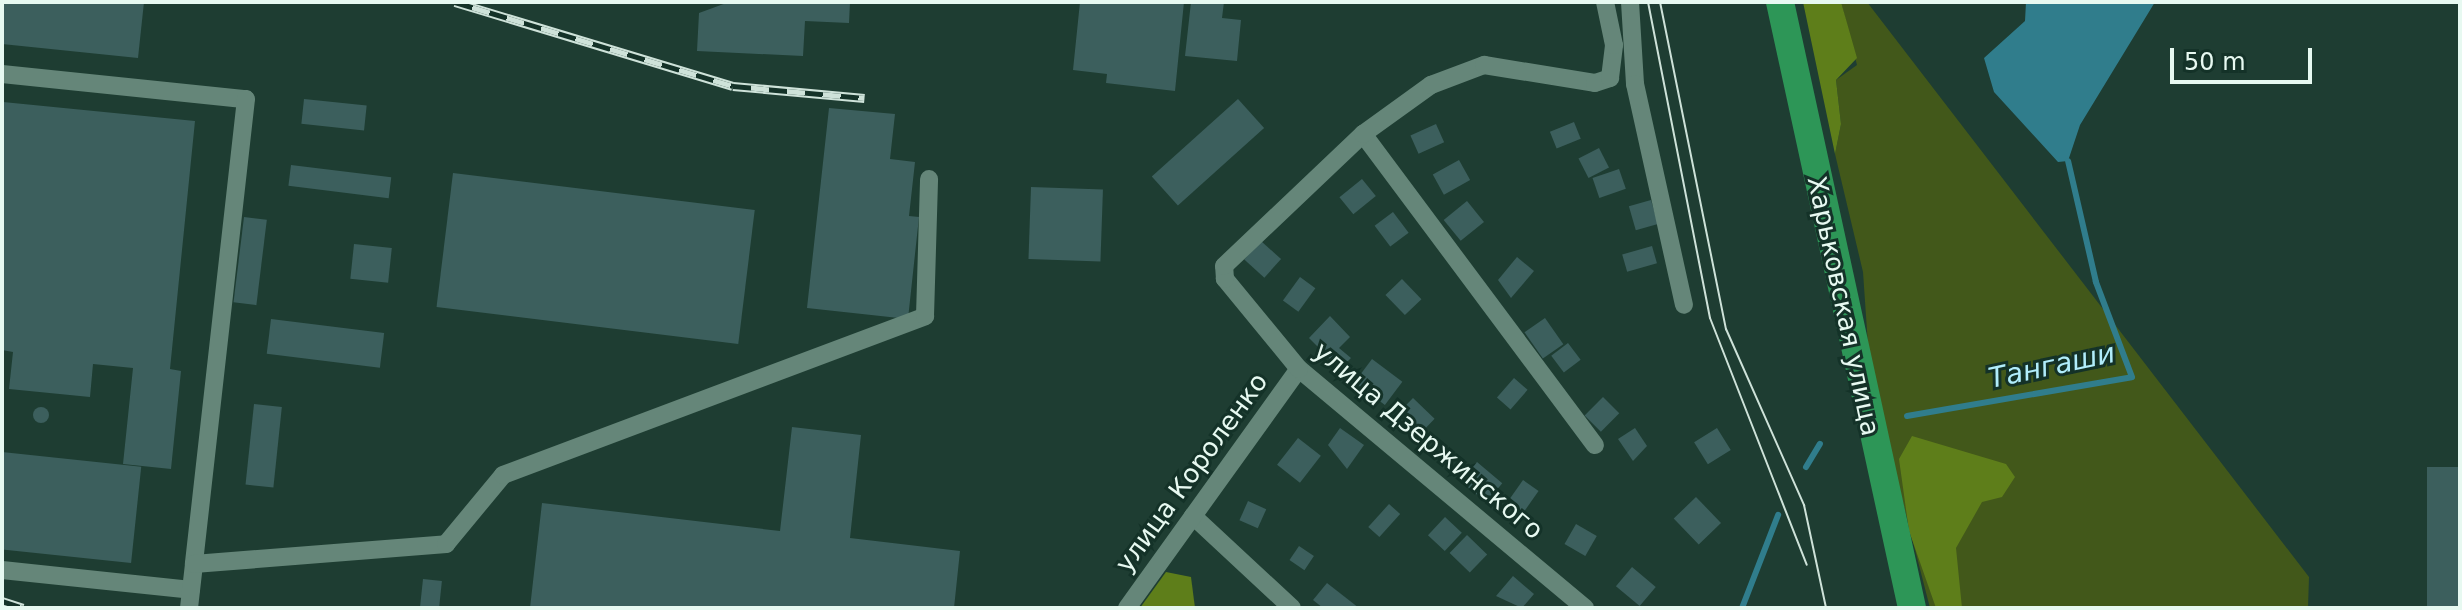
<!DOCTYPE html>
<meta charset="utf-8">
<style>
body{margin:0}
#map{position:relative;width:2462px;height:610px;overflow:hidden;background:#1e3d32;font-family:"DejaVu Sans",sans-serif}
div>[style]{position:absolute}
.green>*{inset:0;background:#42581a}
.forest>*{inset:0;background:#5e7e1a}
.water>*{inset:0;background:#307d8c}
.stream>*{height:6px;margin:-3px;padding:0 3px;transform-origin:3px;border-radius:3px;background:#307d8c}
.building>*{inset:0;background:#3c5f5d;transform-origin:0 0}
.round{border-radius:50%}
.minor>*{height:18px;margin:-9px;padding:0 9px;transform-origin:9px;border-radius:9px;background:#658679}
.primary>*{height:28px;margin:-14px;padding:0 14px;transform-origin:14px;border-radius:14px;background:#2d9657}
.tram>*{height:2px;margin:-1px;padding:0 1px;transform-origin:1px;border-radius:1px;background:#cee2d9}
.rail>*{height:9px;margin-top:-4.5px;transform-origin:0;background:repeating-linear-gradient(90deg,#143228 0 18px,#cee2d9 0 36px);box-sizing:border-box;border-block:2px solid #cee2d9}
span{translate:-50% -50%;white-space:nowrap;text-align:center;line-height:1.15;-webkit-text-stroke:6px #143228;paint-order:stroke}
.street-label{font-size:26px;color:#e7f9f1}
.water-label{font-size:28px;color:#b1edfb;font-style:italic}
.frame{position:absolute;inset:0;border:4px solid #e7f9f1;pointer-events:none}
.scale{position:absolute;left:2170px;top:48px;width:142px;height:36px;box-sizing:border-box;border:4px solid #e7f9f1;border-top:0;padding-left:10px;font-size:24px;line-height:28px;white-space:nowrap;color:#e7f9f1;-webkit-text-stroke:6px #143228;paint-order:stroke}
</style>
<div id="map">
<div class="green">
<i style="clip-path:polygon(1841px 2px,1867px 2px,2309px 577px,2308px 608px,1930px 608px,1870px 374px,1863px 272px,1835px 154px,1841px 124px,1836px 80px,1857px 65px)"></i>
</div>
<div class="forest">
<i style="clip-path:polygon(1803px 2px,1841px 2px,1857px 58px,1836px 80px,1841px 124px,1835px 154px)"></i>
<i style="clip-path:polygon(1912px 436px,2006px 464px,2015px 477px,2002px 497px,1982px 502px,1956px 548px,1962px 608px,1936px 608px,1909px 531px,1899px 459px)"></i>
<i style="clip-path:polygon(1166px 572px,1191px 577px,1195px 608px,1140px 608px)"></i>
</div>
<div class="water">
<i style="clip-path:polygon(2026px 2px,2155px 2px,2080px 125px,2068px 161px,2058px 162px,1994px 92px,1984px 58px,2025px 21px)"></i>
</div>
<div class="stream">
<i style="left:1907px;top:416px;width:228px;rotate:-9.8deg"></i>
<i style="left:2132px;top:377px;width:102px;rotate:-110.8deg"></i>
<i style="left:2096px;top:282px;width:124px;rotate:-103deg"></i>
<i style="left:1806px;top:467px;width:27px;rotate:-59deg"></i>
<i style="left:1742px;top:608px;width:100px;rotate:-68.8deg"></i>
</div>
<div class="building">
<i style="clip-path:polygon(2px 2px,144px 2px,138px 58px,2px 44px)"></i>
<i style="clip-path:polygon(729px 2px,850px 2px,849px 23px,805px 21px,803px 56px,697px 51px,699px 13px)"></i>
<i style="clip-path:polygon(1080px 2px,1184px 2px,1175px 91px,1106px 83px,1107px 74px,1073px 70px)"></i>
<i style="clip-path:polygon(1191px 2px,1224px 2px,1222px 18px,1241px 20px,1237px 61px,1185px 56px)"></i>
<i style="left:304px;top:99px;width:63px;height:25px;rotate:6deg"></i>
<i style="left:1238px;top:99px;width:39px;height:116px;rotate:48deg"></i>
<i style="clip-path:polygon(3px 102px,195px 121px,170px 369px,181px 371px,171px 469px,123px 464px,133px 368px,93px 364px,90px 397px,9px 389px,13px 352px,2px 350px)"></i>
<i style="clip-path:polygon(829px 108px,895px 114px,890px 159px,915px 162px,909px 216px,919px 217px,908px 319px,807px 308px)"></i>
<i style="left:1574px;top:122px;width:18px;height:26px;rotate:68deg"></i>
<i style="left:1436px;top:124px;width:20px;height:28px;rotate:66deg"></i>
<i style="left:1599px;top:148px;width:22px;height:23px;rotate:63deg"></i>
<i style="left:1459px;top:160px;width:23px;height:30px;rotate:61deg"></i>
<i style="left:291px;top:165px;width:101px;height:21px;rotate:7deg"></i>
<i style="left:1619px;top:169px;width:21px;height:28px;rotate:71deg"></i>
<i style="left:453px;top:173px;width:304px;height:135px;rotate:7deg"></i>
<i style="left:1362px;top:179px;width:22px;height:29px;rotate:51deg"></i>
<i style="left:1031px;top:187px;width:72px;height:72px;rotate:2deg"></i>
<i style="left:1651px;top:200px;width:25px;height:23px;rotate:74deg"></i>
<i style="left:1467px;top:201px;width:27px;height:30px;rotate:51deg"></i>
<i style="left:1393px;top:212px;width:26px;height:23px;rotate:53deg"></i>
<i style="left:244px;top:217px;width:23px;height:86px;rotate:7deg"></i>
<i style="left:1261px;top:241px;width:27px;height:25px;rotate:42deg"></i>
<i style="left:354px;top:244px;width:38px;height:35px;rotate:6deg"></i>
<i style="left:1652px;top:246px;width:18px;height:31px;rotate:74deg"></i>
<i style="clip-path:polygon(1517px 257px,1534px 271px,1511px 298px,1498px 280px)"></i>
<i style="left:1300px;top:277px;width:19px;height:29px;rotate:36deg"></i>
<i style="left:1402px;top:279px;width:28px;height:23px;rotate:46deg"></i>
<i style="clip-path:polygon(1330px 316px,1350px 337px,1339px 348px,1351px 358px,1340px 369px,1309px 338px)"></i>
<i style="left:1545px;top:318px;width:32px;height:25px;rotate:55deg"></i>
<i style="left:271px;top:319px;width:114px;height:35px;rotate:7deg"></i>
<i style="left:1568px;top:343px;width:21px;height:21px;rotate:53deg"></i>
<i style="left:1372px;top:359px;width:38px;height:29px;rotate:37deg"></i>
<i style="left:1514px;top:378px;width:18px;height:26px;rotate:41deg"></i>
<i style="left:1603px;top:397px;width:23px;height:26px;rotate:45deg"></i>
<i style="left:1413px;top:398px;width:30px;height:21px;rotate:44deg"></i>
<i style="left:254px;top:404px;width:28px;height:81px;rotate:6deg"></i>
<i class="round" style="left:33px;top:407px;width:16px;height:16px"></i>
<i style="clip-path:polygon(792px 427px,861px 435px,850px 538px,960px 551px,954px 608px,530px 608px,542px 503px,780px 531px)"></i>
<i style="clip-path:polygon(1340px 428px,1364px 445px,1347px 469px,1328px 445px)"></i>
<i style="clip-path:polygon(1635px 428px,1647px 446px,1633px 461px,1618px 439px)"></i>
<i style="left:1717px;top:428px;width:26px;height:27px;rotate:58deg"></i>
<i style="left:1298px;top:438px;width:29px;height:34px;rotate:38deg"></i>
<i style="left:2px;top:452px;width:140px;height:97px;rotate:6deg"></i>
<i style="left:1477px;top:462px;width:33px;height:25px;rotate:40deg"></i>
<i style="left:2427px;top:467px;width:33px;height:141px"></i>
<i style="left:1523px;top:480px;width:19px;height:27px;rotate:35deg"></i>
<i style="left:1696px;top:497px;width:36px;height:31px;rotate:46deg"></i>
<i style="left:1248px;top:501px;width:20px;height:21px;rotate:24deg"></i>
<i style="left:1389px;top:504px;width:15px;height:31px;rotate:42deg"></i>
<i style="left:1445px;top:517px;width:23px;height:25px;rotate:43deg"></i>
<i style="left:1576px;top:524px;width:24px;height:23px;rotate:30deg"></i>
<i style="left:1467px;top:535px;width:28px;height:25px;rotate:44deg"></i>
<i style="left:1299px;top:546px;width:18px;height:17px;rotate:34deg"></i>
<i style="left:1632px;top:567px;width:31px;height:25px;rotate:40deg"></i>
<i style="clip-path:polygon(1513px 576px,1534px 594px,1522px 608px,1496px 596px)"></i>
<i style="left:423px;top:579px;width:19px;height:29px;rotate:6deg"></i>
<i style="clip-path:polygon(1327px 583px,1359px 608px,1323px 608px,1313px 600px)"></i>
</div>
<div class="minor">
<i style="left:1630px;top:2px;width:82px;rotate:86.5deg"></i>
<i style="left:1635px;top:84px;width:226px;rotate:77.5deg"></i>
<i style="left:2px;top:74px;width:245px;rotate:5.9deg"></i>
<i style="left:246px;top:99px;width:468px;rotate:96.4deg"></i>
<i style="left:1363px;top:134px;width:388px;rotate:53.3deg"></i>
<i style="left:1193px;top:516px;width:135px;rotate:42.9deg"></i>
<i style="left:2px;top:570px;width:190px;rotate:6deg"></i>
<i style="left:189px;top:608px;width:44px;rotate:-83.5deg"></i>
<i style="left:194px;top:564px;width:253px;rotate:-4.5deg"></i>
<i style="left:446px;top:544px;width:89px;rotate:-50.4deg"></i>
<i style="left:503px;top:475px;width:451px;rotate:-20.6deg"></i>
<i style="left:925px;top:316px;width:137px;rotate:-88.3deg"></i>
<i style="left:1127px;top:608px;width:294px;rotate:-54.3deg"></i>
<i style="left:1585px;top:608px;width:373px;rotate:-140.1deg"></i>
<i style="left:1299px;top:369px;width:117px;rotate:-129.4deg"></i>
<i style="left:1225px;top:279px;width:13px;rotate:-94deg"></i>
<i style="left:1224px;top:266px;width:192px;rotate:-43.5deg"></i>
<i style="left:1363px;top:134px;width:84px;rotate:-35.8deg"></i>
<i style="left:1431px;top:85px;width:57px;rotate:-20.7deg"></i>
<i style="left:1484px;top:65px;width:112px;rotate:9.2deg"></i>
<i style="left:1595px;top:83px;width:16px;rotate:-18deg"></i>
<i style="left:1610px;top:78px;width:33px;rotate:-83deg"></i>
<i style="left:1614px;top:45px;width:44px;rotate:-101.8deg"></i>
</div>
<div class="primary">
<i style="left:1780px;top:2px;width:620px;rotate:77.71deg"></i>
</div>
<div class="tram">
<i style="left:1648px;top:2px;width:322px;rotate:78.9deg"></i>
<i style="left:1710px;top:318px;width:265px;rotate:68.6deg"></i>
<i style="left:1660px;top:2px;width:334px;rotate:78.6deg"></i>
<i style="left:1726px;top:329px;width:193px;rotate:66.1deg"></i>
<i style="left:1804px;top:505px;width:105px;rotate:77.9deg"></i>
</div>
<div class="rail">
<i style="left:455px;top:2px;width:290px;rotate:16.8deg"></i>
<i style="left:733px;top:86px;width:132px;rotate:5.2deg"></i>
<i style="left:2px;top:601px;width:22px;rotate:18deg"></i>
</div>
<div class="street-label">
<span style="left:1843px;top:306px;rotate:78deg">Харьковская улица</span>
<span style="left:1428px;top:441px;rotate:40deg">улица Дзержинского</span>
<span style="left:1192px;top:473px;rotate:-54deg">улица Короленко</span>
</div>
<div class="water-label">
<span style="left:2052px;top:366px;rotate:-12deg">Тангаши</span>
</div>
<div class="frame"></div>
<div class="scale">50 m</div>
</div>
